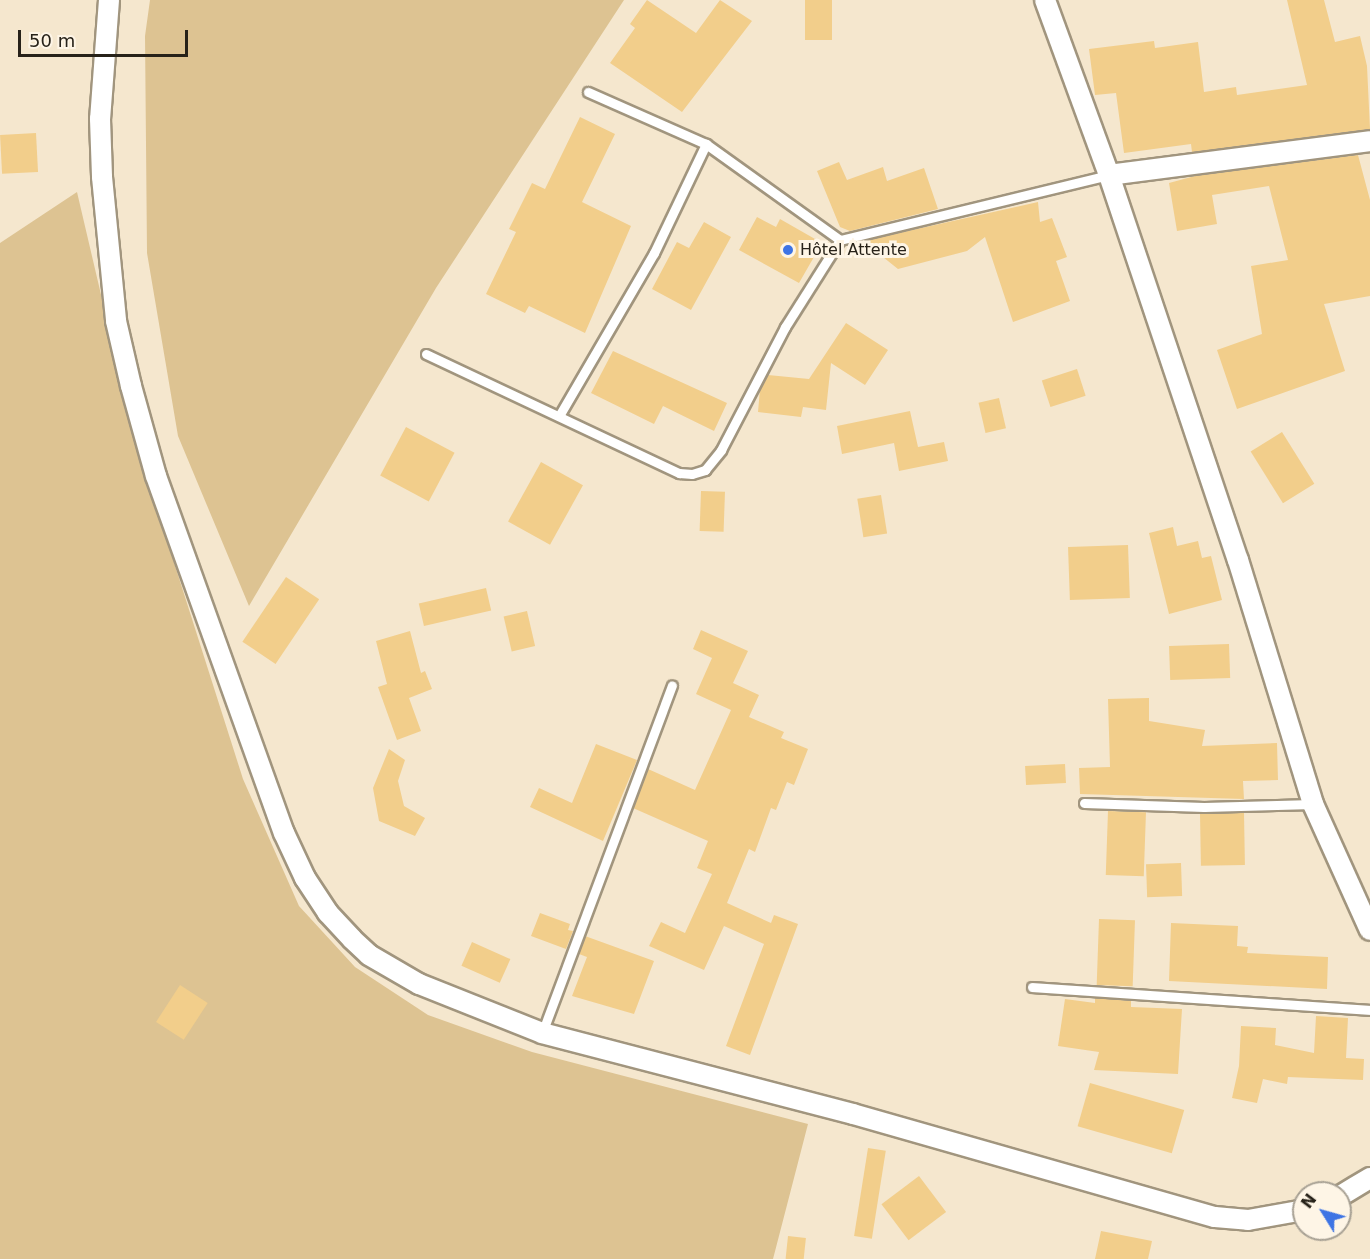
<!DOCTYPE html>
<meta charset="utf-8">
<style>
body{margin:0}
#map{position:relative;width:1370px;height:1259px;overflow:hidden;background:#f5e7ce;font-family:"DejaVu Sans",sans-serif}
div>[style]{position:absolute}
.green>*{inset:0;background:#ddc392}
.building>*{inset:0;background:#f2ce8b;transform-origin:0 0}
.roads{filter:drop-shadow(2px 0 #a1957e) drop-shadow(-2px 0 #a1957e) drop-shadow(0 2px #a1957e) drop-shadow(0 -2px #a1957e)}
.lane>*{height:9px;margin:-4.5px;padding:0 4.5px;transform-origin:4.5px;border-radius:4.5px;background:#fff}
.street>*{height:20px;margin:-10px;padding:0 10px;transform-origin:10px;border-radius:10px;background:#fff}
.dots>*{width:16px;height:16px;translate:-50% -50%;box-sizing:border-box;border:3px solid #fef5e6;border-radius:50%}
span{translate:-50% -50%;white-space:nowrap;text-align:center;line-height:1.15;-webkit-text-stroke:6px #fef5e6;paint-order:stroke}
.poi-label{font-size:16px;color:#272219}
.left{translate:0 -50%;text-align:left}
.north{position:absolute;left:1292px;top:1181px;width:60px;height:60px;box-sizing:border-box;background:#fef5e6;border:2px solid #a8a194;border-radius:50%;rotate:307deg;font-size:16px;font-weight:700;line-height:24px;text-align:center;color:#272219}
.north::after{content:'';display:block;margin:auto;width:21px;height:27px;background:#3e74e4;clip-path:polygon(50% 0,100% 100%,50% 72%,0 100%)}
.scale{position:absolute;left:18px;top:30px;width:170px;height:27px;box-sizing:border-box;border:3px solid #272219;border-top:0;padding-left:8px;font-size:18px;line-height:21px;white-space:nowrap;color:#272219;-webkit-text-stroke:4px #fef5e6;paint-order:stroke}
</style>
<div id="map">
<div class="green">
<i style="clip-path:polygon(150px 0,624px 0,436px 288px,249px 606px,178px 436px,147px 253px,145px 36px)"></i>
<i style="clip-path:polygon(77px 192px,135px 440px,243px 779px,299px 906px,355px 967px,428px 1015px,532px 1052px,808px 1124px,773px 1259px,0 1259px,0 243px)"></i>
</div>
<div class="building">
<i style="clip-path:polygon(647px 0,696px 33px,720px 0,752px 21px,682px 112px,610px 63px,635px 28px,630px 24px)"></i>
<i style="left:805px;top:0;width:27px;height:40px"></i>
<i style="clip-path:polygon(1287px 0,1324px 0,1335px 42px,1360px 36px,1367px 66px,1370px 129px,1192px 152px,1191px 144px,1124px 153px,1116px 93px,1095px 95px,1089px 49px,1154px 41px,1155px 48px,1198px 42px,1204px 92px,1236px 87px,1237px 95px,1307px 85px)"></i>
<i style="clip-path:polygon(580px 117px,615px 134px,582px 202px,631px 226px,585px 333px,529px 306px,525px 313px,486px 294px,516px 232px,509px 229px,532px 183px,545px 189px)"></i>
<i style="left:36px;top:133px;width:39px;height:36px;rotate:87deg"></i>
<i style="clip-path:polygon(1358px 155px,1370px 200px,1370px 296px,1324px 304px,1345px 371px,1237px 409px,1217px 350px,1262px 334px,1251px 266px,1288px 260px,1269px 186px,1212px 195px,1217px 224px,1177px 231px,1169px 183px,1195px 176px)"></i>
<i style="clip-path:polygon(839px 162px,847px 180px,883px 167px,887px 181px,924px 168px,938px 209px,850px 231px,840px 227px,817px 171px)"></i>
<i style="clip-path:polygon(1038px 202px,1040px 222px,1052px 218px,1067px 257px,1056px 261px,1070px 301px,1013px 322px,985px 237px,967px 251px,898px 269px,863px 241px)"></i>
<i style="clip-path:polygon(757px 217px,776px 227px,780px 219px,822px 243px,799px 283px,739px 250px)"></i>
<i style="clip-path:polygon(704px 222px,731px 237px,691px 310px,652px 289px,677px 242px,689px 248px)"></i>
<i style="clip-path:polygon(846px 323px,888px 350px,865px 385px,831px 363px,826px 410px,803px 407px,801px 417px,758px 412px,760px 389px,768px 375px,809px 379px)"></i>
<i style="clip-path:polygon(613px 351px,727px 403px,714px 431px,663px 406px,654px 424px,591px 393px)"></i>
<i style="left:1077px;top:369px;width:28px;height:37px;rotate:72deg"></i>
<i style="left:999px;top:398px;width:31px;height:21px;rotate:77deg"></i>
<i style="clip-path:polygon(910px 411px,918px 447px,944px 442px,948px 461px,899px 471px,894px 443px,842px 454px,837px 426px)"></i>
<i style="left:406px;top:427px;width:55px;height:55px;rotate:28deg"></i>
<i style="left:1282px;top:432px;width:61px;height:37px;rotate:58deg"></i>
<i style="left:541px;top:462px;width:48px;height:68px;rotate:29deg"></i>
<i style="left:701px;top:491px;width:24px;height:40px;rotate:2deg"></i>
<i style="left:881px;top:495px;width:39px;height:24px;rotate:81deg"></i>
<i style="clip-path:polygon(1173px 527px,1177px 546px,1198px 541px,1202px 558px,1211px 556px,1222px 600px,1169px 614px,1149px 533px)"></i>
<i style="left:1128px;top:545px;width:53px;height:60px;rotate:88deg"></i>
<i style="left:286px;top:577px;width:40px;height:78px;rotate:34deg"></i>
<i style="left:486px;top:588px;width:23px;height:69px;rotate:77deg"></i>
<i style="left:527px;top:611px;width:36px;height:24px;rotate:77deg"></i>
<i style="clip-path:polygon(701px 630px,748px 651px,733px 683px,759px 695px,749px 717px,784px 732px,781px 738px,808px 749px,794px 785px,787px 782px,776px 810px,771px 808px,755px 852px,749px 849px,727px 903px,771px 923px,774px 915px,798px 924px,750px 1055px,726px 1046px,764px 944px,724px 926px,704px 970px,649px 946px,661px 922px,685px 933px,712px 874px,697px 868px,708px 841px,633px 808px,648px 769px,695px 790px,731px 710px,696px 694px,712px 658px,693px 649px)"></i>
<i style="clip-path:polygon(410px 631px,421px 673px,425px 671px,432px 689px,409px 698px,421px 731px,397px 740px,378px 687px,387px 684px,376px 641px)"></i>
<i style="left:1229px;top:644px;width:34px;height:60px;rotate:88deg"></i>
<i style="clip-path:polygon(1149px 698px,1149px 721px,1205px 730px,1202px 746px,1277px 743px,1278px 780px,1243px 781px,1244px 799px,1080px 794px,1079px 768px,1110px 767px,1108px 699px)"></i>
<i style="clip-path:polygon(596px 744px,637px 760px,603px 841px,530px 807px,539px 788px,572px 803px)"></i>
<i style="clip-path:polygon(389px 749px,405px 760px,398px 781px,404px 806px,425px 818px,415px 836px,379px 821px,373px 788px)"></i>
<i style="left:1065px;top:764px;width:19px;height:40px;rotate:87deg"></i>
<i style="left:1108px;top:811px;width:38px;height:64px;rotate:2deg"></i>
<i style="left:1244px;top:813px;width:52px;height:44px;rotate:89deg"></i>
<i style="left:1181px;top:863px;width:33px;height:35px;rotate:88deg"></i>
<i style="clip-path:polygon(540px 913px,570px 924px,568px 930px,573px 931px,566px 949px,531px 936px)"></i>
<i style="left:1099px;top:919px;width:36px;height:66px;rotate:2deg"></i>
<i style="clip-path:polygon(1171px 923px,1238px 926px,1237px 946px,1248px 947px,1247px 953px,1328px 957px,1327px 989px,1169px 981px)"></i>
<i style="clip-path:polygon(585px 936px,654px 961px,634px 1014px,572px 996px,587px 957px,579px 954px)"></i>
<i style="left:472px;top:942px;width:42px;height:26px;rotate:24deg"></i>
<i style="left:180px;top:985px;width:33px;height:44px;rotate:33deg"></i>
<i style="clip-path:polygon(1095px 998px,1131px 1001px,1131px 1007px,1182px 1009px,1178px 1074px,1094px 1070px,1099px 1052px,1058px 1046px,1065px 999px,1095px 1003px)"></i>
<i style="clip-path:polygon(1316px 1016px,1348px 1018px,1346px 1058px,1364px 1059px,1363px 1080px,1288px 1077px,1287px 1084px,1263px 1079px,1257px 1103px,1232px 1098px,1239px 1066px,1241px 1026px,1276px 1028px,1275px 1045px,1314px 1053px)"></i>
<i style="left:1090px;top:1083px;width:98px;height:45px;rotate:16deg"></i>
<i style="left:868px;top:1148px;width:18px;height:89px;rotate:9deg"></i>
<i style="left:919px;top:1176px;width:45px;height:47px;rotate:53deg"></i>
<i style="clip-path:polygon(1101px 1231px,1152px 1241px,1148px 1259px,1095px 1259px)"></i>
<i style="left:788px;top:1236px;width:18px;height:23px;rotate:6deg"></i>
</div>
<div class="roads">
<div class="lane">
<i style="left:588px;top:92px;width:129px;rotate:23.8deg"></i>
<i style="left:706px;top:144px;width:165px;rotate:35.6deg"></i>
<i style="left:840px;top:240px;width:277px;rotate:-13.6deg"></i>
<i style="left:426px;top:354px;width:280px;rotate:25.2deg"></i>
<i style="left:679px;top:473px;width:13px;rotate:4deg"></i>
<i style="left:692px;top:474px;width:14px;rotate:-17deg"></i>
<i style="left:705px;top:470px;width:26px;rotate:-51deg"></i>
<i style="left:721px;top:450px;width:139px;rotate:-62.5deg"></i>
<i style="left:785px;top:327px;width:103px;rotate:-57.7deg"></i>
<i style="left:559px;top:416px;width:189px;rotate:-59.8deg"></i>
<i style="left:654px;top:253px;width:121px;rotate:-64.5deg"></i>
<i style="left:1084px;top:803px;width:120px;rotate:1.9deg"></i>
<i style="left:1204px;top:807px;width:109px;rotate:-1.6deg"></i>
<i style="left:1032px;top:987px;width:339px;rotate:3.9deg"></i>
<i style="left:542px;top:1033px;width:371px;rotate:-69.5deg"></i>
</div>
<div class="street">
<i style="left:109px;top:0;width:119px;rotate:94.3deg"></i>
<i style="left:100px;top:119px;width:58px;rotate:88deg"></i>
<i style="left:102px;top:177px;width:145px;rotate:84.4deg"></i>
<i style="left:116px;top:321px;width:67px;rotate:77deg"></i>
<i style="left:131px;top:386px;width:93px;rotate:74.5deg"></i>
<i style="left:156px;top:476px;width:379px;rotate:70.3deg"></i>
<i style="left:284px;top:833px;width:50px;rotate:65deg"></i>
<i style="left:305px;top:878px;width:42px;rotate:56.7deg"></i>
<i style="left:328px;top:913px;width:35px;rotate:47deg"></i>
<i style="left:352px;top:939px;width:23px;rotate:43deg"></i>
<i style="left:369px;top:955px;width:58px;rotate:30.1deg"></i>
<i style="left:419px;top:984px;width:132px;rotate:21.7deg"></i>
<i style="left:542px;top:1033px;width:321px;rotate:14.6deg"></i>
<i style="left:853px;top:1114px;width:376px;rotate:15.9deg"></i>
<i style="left:1215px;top:1217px;width:33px;rotate:5deg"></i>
<i style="left:1248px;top:1220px;width:57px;rotate:-10.1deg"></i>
<i style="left:1045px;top:0;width:186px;rotate:69.9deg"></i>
<i style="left:1109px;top:175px;width:406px;rotate:71.5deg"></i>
<i style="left:1238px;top:560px;width:255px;rotate:72.9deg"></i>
<i style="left:1313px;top:804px;width:138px;rotate:65.7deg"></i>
<i style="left:1109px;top:175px;width:263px;rotate:-7.4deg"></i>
<i style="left:1340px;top:1196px;width:35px;rotate:-31deg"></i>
</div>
</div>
<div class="dots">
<i style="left:788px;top:250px;background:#3e74e4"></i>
</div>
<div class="poi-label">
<span class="left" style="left:800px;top:250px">Hôtel Attente</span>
</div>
<div class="north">N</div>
<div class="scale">50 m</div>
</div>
